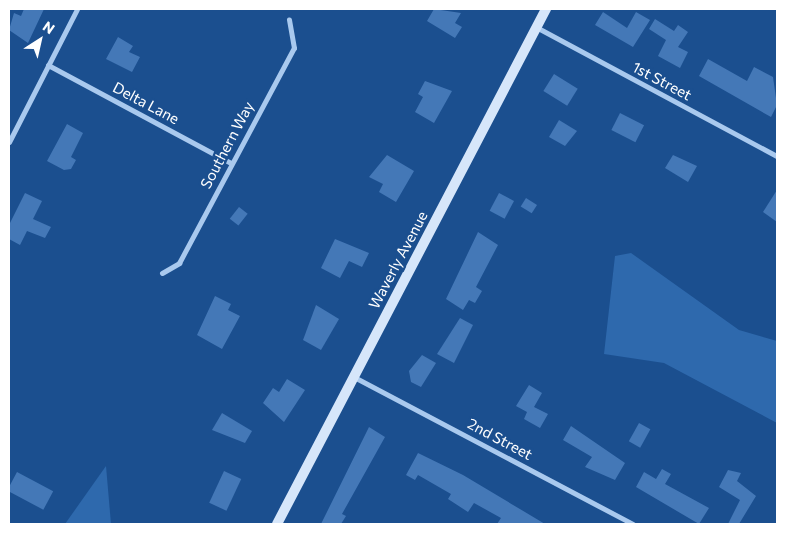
<!DOCTYPE html>
<style>
body{margin:0}
#map{position:relative;width:786px;height:533px;overflow:hidden;background:#1b4f8f;font-family:Commissioner,sans-serif}
div>[style]{position:absolute}
.green>*{inset:0;background:#2e69ad}
.building>*{inset:0;background:#4478b7;transform-origin:0 0}
.street>*{height:5px;margin:-2.5px;padding:0 2.5px;transform-origin:2.5px;border-radius:2.5px;background:#a9c9ee}
.secondary>*{height:10px;margin:-5px;padding:0 5px;transform-origin:5px;border-radius:5px;background:#d6e6fa}
span{translate:-50% -50%;white-space:nowrap;text-align:center;line-height:1.15;-webkit-text-stroke:4.5px #1b4f8f;paint-order:stroke}
.street-label{font-size:15px;color:#fff}
.frame{position:absolute;inset:0;border:10px solid #fff;pointer-events:none}
.north{position:absolute;left:15px;top:15px;width:50px;height:50px;-webkit-text-stroke:4px #1b4f8f;paint-order:stroke;rotate:35deg;font-size:14px;font-weight:700;line-height:20px;text-align:center;color:#fff}
.north::after{content:'';display:block;margin:auto;width:18px;height:22px;background:#fff;clip-path:polygon(50% 0,100% 100%,50% 72%,0 100%)}
</style>
<div id="map">
<div class="green">
<i style="clip-path:polygon(631px 253px,739px 330px,777px 341px,777px 423px,664px 363px,604px 354px,615px 256px)"></i>
<i style="clip-path:polygon(106px 466px,111px 524px,65px 524px)"></i>
</div>
<div class="building">
<i style="clip-path:polygon(24px 9px,44px 9px,28px 43px,9px 30px,14px 13px,21px 16px)"></i>
<i style="clip-path:polygon(434px 9px,461px 13px,455px 23px,462px 27px,455px 38px,427px 21px)"></i>
<i style="clip-path:polygon(603px 12px,627px 28px,636px 12px,650px 20px,633px 47px,595px 25px)"></i>
<i style="clip-path:polygon(655px 19px,674px 31px,678px 25px,688px 32px,678px 47px,688px 52px,680px 68px,658px 56px,666px 40px,649px 29px)"></i>
<i style="clip-path:polygon(118px 37px,133px 46px,129px 52px,140px 57px,132px 72px,106px 59px)"></i>
<i style="clip-path:polygon(708px 59px,747px 81px,754px 67px,773px 77px,777px 105px,771px 117px,699px 76px)"></i>
<i style="left:554px;top:74px;width:28px;height:20px;rotate:32deg"></i>
<i style="clip-path:polygon(425px 81px,452px 91px,434px 123px,415px 112px,423px 97px,418px 94px)"></i>
<i style="left:620px;top:113px;width:27px;height:19px;rotate:27deg"></i>
<i style="clip-path:polygon(559px 120px,577px 131px,565px 146px,549px 137px)"></i>
<i style="clip-path:polygon(67px 124px,83px 133px,71px 157px,76px 160px,71px 169px,64px 170px,47px 161px)"></i>
<i style="clip-path:polygon(387px 155px,414px 171px,396px 202px,379px 192px,383px 184px,369px 177px)"></i>
<i style="clip-path:polygon(673px 155px,697px 166px,688px 182px,665px 168px)"></i>
<i style="clip-path:polygon(777px 190px,777px 222px,763px 212px)"></i>
<i style="clip-path:polygon(25px 193px,42px 201px,33px 219px,51px 227px,45px 238px,27px 231px,20px 245px,9px 239px,9px 225px)"></i>
<i style="left:499px;top:193px;width:17px;height:20px;rotate:28deg"></i>
<i style="left:526px;top:198px;width:13px;height:10px;rotate:32deg"></i>
<i style="left:239px;top:207px;width:11px;height:15px;rotate:38deg"></i>
<i style="clip-path:polygon(478px 232px,498px 245px,476px 287px,482px 291px,475px 303px,469px 300px,463px 310px,446px 299px)"></i>
<i style="clip-path:polygon(335px 239px,369px 253px,362px 267px,349px 261px,340px 278px,321px 268px)"></i>
<i style="clip-path:polygon(215px 296px,231px 304px,228px 310px,240px 316px,222px 349px,197px 335px)"></i>
<i style="clip-path:polygon(316px 305px,339px 319px,321px 350px,303px 340px)"></i>
<i style="clip-path:polygon(460px 318px,473px 325px,454px 363px,437px 354px)"></i>
<i style="clip-path:polygon(422px 355px,436px 363px,421px 387px,411px 382px,409px 371px)"></i>
<i style="clip-path:polygon(287px 379px,305px 390px,284px 422px,263px 403px,273px 388px,279px 392px)"></i>
<i style="clip-path:polygon(529px 385px,542px 393px,534px 407px,548px 414px,540px 428px,524px 419px,527px 412px,516px 406px)"></i>
<i style="clip-path:polygon(222px 413px,252px 431px,245px 443px,212px 430px)"></i>
<i style="left:639px;top:423px;width:13px;height:21px;rotate:29deg"></i>
<i style="clip-path:polygon(571px 426px,625px 463px,615px 480px,585px 467px,592px 457px,563px 440px)"></i>
<i style="clip-path:polygon(369px 427px,385px 437px,342px 514px,346px 516px,341px 524px,321px 524px)"></i>
<i style="clip-path:polygon(418px 453px,463px 475px,545px 524px,497px 524px,501px 518px,474px 503px,468px 512px,448px 499px,451px 494px,418px 475px,415px 480px,406px 475px)"></i>
<i style="clip-path:polygon(662px 469px,671px 474px,665px 484px,709px 508px,699px 524px,636px 487px,644px 472px,656px 479px)"></i>
<i style="clip-path:polygon(728px 470px,741px 473px,737px 481px,756px 496px,739px 524px,728px 524px,740px 500px,719px 487px)"></i>
<i style="left:224px;top:471px;width:19px;height:35px;rotate:25deg"></i>
<i style="left:17px;top:472px;width:41px;height:21px;rotate:28deg"></i>
</div>
<div class="street">
<i style="left:536px;top:27px;width:273px;rotate:28.2deg"></i>
<i style="left:48px;top:65px;width:208px;rotate:28.2deg"></i>
<i style="left:9px;top:142px;width:149px;rotate:-62.9deg"></i>
<i style="left:162px;top:273px;width:20px;rotate:-30deg"></i>
<i style="left:179px;top:263px;width:244px;rotate:-61.9deg"></i>
<i style="left:294px;top:48px;width:29px;rotate:-100deg"></i>
<i style="left:354px;top:377px;width:315px;rotate:27.8deg"></i>
</div>
<div class="secondary">
<i style="left:277px;top:524px;width:581px;rotate:-62.42deg"></i>
</div>
<div class="street-label">
<span style="left:662px;top:81px;rotate:28deg">1st Street</span>
<span style="left:146px;top:103px;rotate:28deg">Delta Lane</span>
<span style="left:227px;top:145px;rotate:-62deg">Southern Way</span>
<span style="left:398px;top:260px;rotate:-62deg">Waverly Avenue</span>
<span style="left:500px;top:439px;rotate:28deg">2nd Street</span>
</div>
<div class="frame"></div>
<div class="north">N</div>
</div>
